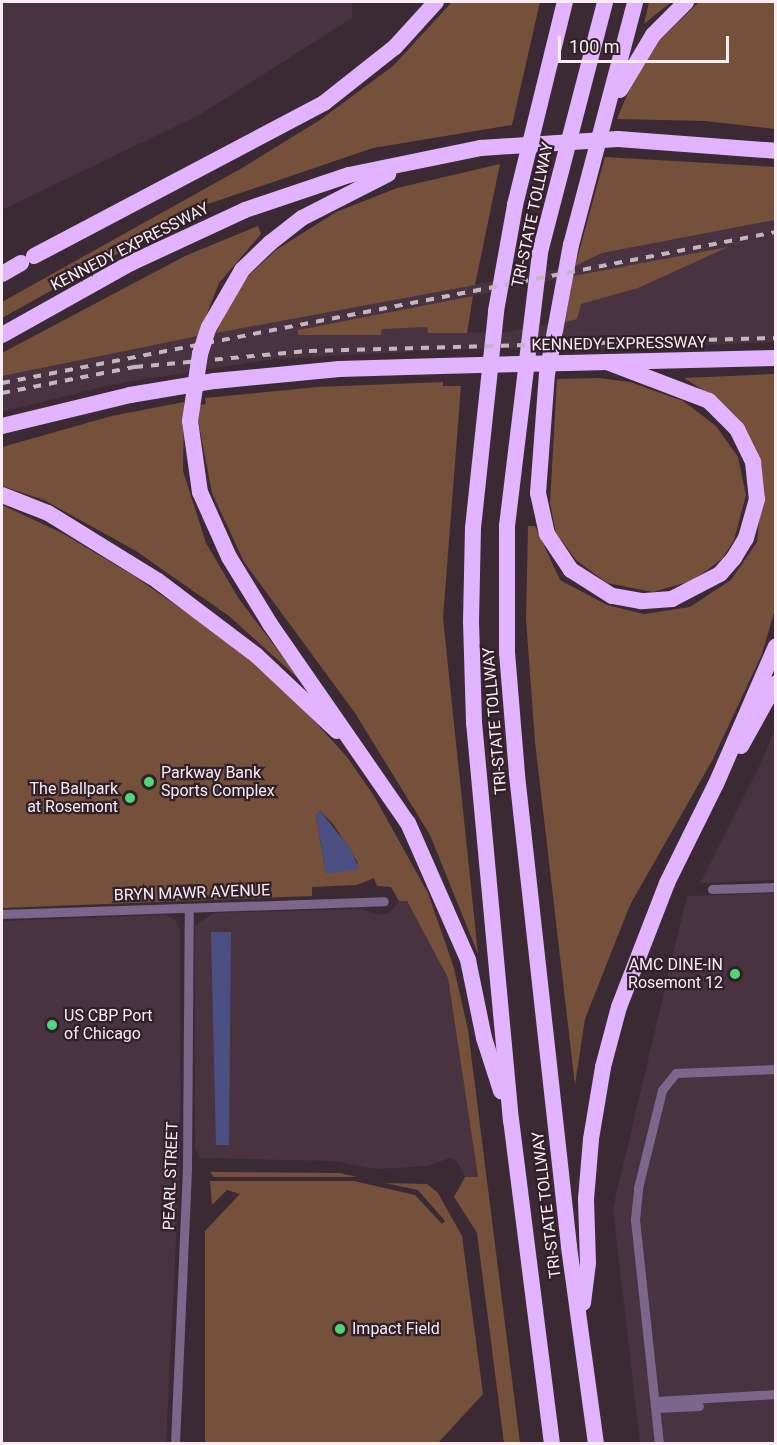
<!DOCTYPE html>
<style>
body{margin:0}
#map{position:relative;width:777px;height:1445px;overflow:hidden;background:#3b2a34;font-family:Roboto,sans-serif}
div>[style]{position:absolute}
.built>*{inset:0;background:#4a3340}
.green>*{inset:0;background:#75503b}
.water>*{inset:0;background:#4b4f81}
.minor>*{height:9px;margin:-4.5px;padding:0 4.5px;transform-origin:4.5px;border-radius:4.5px;background:#7d668c}
.motorway>*{height:16px;margin:-8px;padding:0 8px;transform-origin:8px;border-radius:8px;background:#e2b4ff}
.rail>*{height:4px;margin-top:-2px;transform-origin:0;background:repeating-linear-gradient(90deg,#c4b6be 0 8px,transparent 0 16px)}
.motorway-bridge>*{height:16px;margin:-8px;padding:0 8px;transform-origin:8px;border-radius:8px;background:#e2b4ff}
.dots>*{width:16px;height:16px;translate:-50% -50%;box-sizing:border-box;border:3px solid #31202a;border-radius:50%}
span{translate:-50% -50%;white-space:nowrap;text-align:center;line-height:1.15;-webkit-text-stroke:4.5px #31202a;paint-order:stroke}
.street-label{font-size:16px;color:#f9edf3}
.poi-label{font-size:16px;color:#f9edf3}
.left{translate:0 -50%;text-align:left}
.right{translate:-100% -50%;text-align:right}
.frame{position:absolute;inset:0;border:3px solid #f9edf3;pointer-events:none}
.scale{position:absolute;left:558px;top:36px;width:171px;height:27px;box-sizing:border-box;border:3px solid #f9edf3;border-top:0;padding-left:8px;font-size:18px;line-height:21px;white-space:nowrap;color:#f9edf3;-webkit-text-stroke:4px #31202a;paint-order:stroke}
</style>
<div id="map">
<div class="built">
<i style="clip-path:polygon(2px 2px,352px 2px,352px 18px,201px 114px,2px 210px)"></i>
<i style="clip-path:polygon(evenodd,775px 220px,775px 342px,582px 350px,566px 347px,443px 350px,274px 359px,114px 384px,2px 412px,2px 376px,50px 363px,575px 266px,602px 253px,775px 220px,573px 276px,571px 320px,507px 332px,445px 333px,451px 300px,573px 276px)"></i>
<i style="clip-path:polygon(775px 729px,775px 880px,700px 883px,760px 765px)"></i>
<i style="clip-path:polygon(775px 893px,775px 1443px,640px 1443px,613px 1208px,687px 896px)"></i>
<i style="clip-path:polygon(399px 901px,407px 901px,448px 978px,478px 1177px,465px 1177px,457px 1161px,449px 1158px,428px 1166px,377px 1169px,333px 1161px,200px 1158px,195px 1148px,195px 926px,213px 913px,362px 909px,379px 915px,390px 913px)"></i>
<i style="clip-path:polygon(166px 915px,175px 920px,180px 931px,180px 1156px,166px 1443px,2px 1443px,2px 921px)"></i>
</div>
<div class="green">
<i style="clip-path:polygon(452px 2px,540px 2px,512px 125px,373px 148px,205px 205px,2px 318px,2px 302px,242px 168px,320px 120px,393px 66px)"></i>
<i style="clip-path:polygon(649px 2px,671px 2px,644px 24px)"></i>
<i style="clip-path:polygon(775px 2px,775px 129px,705px 121px,617px 119px,637px 71px,658px 41px,698px 3px)"></i>
<i style="clip-path:polygon(605px 157px,775px 167px,775px 220px,602px 253px,575px 266px)"></i>
<i style="clip-path:polygon(500px 164px,475px 285px,216px 333px,227px 305px,244px 280px,276px 250px,336px 212px,397px 188px)"></i>
<i style="clip-path:polygon(258px 226px,261px 234px,219px 283px,198px 336px,2px 376px,2px 353px,185px 256px)"></i>
<i style="clip-path:polygon(728px 247px,638px 288px,581px 304px,577px 319px,565px 322px,573px 276px)"></i>
<i style="clip-path:polygon(473px 296px,467px 333px,428px 333px,427px 327px,382px 329px,381px 335px,298px 335px,298px 330px)"></i>
<i style="clip-path:polygon(775px 374px,775px 609px,762px 654px,713px 759px,630px 905px,585px 1019px,575px 1085px,535px 742px,526px 619px,528px 526px,535px 526px,560px 580px,607px 605px,644px 614px,690px 607px,731px 580px,757px 542px,763px 485px,709px 394px,684px 378px)"></i>
<i style="clip-path:polygon(599px 378px,630px 382px,683px 401px,716px 426px,738px 457px,746px 495px,734px 540px,722px 559px,692px 581px,653px 592px,607px 583px,576px 560px,556px 533px,550px 503px,557px 379px)"></i>
<i style="clip-path:polygon(443px 382px,443px 386px,461px 386px,443px 618px,478px 954px,430px 835px,355px 713px,244px 562px,212px 493px,198px 420px,199px 405px,206px 404px,205px 398px,317px 387px)"></i>
<i style="clip-path:polygon(184px 402px,183px 471px,206px 543px,239px 599px,301px 681px,229px 616px,136px 551px,44px 500px,2px 486px,2px 447px,112px 416px)"></i>
<i style="clip-path:polygon(evenodd,2px 505px,62px 533px,134px 576px,229px 642px,299px 704px,347px 757px,374px 796px,428px 893px,454px 968px,468px 1030px,520px 1443px,504px 1443px,477px 1233px,454px 1197px,465px 1177px,478px 1177px,448px 978px,407px 901px,399px 901px,391px 887px,377px 886px,374px 878px,357px 885px,312px 887px,312px 896px,2px 908px,2px 505px,320px 811px,334px 825px,358px 863px,326px 874px,316px 816px,320px 811px)"></i>
<i style="clip-path:polygon(210px 1172px,340px 1173px,357px 1177px,214px 1177px)"></i>
<i style="clip-path:polygon(210px 1181px,354px 1181px,415px 1195px,442px 1224px,445px 1221px,418px 1190px,385px 1183px,427px 1184px,438px 1193px,462px 1236px,483px 1394px,438px 1443px,205px 1443px,205px 1231px,240px 1194px,227px 1190px,212px 1205px)"></i>
</div>
<div class="water">
<i style="clip-path:polygon(320px 811px,350px 848px,359px 869px,326px 874px,316px 816px)"></i>
<i style="clip-path:polygon(211px 932px,231px 932px,229px 1145px,216px 1145px)"></i>
</div>
<div class="minor">
<i style="left:712px;top:889px;width:64px;rotate:-1.8deg"></i>
<i style="left:2px;top:914px;width:382px;rotate:-1.9deg"></i>
<i style="left:656px;top:1401px;width:120px;rotate:-3.3deg"></i>
<i style="left:656px;top:1408px;width:43px;rotate:-2.7deg"></i>
<i style="left:175px;top:1444px;width:278px;rotate:-87.5deg"></i>
<i style="left:187px;top:1166px;width:258px;rotate:-89.6deg"></i>
<i style="left:659px;top:1444px;width:226px;rotate:-96.1deg"></i>
<i style="left:635px;top:1219px;width:31px;rotate:-84deg"></i>
<i style="left:638px;top:1188px;width:101px;rotate:-76.2deg"></i>
<i style="left:662px;top:1090px;width:22px;rotate:-51deg"></i>
<i style="left:676px;top:1073px;width:100px;rotate:-2.3deg"></i>
</div>
<div class="motorway">
<i style="left:620px;top:90px;width:64px;rotate:-59deg"></i>
<i style="left:653px;top:35px;width:47px;rotate:-45deg"></i>
<i style="left:618px;top:139px;width:158px;rotate:4.3deg"></i>
<i style="left:34px;top:256px;width:328px;rotate:-27.8deg"></i>
<i style="left:324px;top:103px;width:90px;rotate:-38.3deg"></i>
<i style="left:395px;top:47px;width:61px;rotate:-47.7deg"></i>
<i style="left:2px;top:274px;width:22px;rotate:-30deg"></i>
<i style="left:209px;top:327px;width:66px;rotate:-59.9deg"></i>
<i style="left:242px;top:270px;width:39px;rotate:-44deg"></i>
<i style="left:270px;top:243px;width:41px;rotate:-38deg"></i>
<i style="left:302px;top:218px;width:97px;rotate:-27.1deg"></i>
<i style="left:2px;top:335px;width:148px;rotate:-29.2deg"></i>
<i style="left:131px;top:263px;width:126px;rotate:-24.9deg"></i>
<i style="left:245px;top:210px;width:110px;rotate:-18.6deg"></i>
<i style="left:349px;top:175px;width:135px;rotate:-11.6deg"></i>
<i style="left:607px;top:362px;width:109px;rotate:20.9deg"></i>
<i style="left:709px;top:401px;width:40px;rotate:45deg"></i>
<i style="left:737px;top:429px;width:37px;rotate:64deg"></i>
<i style="left:753px;top:462px;width:37px;rotate:84deg"></i>
<i style="left:757px;top:499px;width:41px;rotate:105.8deg"></i>
<i style="left:746px;top:538px;width:23px;rotate:121deg"></i>
<i style="left:734px;top:558px;width:21px;rotate:131deg"></i>
<i style="left:720px;top:574px;width:54px;rotate:152.5deg"></i>
<i style="left:672px;top:599px;width:31px;rotate:176deg"></i>
<i style="left:641px;top:601px;width:29px;rotate:-170deg"></i>
<i style="left:612px;top:596px;width:49px;rotate:-147.6deg"></i>
<i style="left:571px;top:570px;width:43px;rotate:-123.7deg"></i>
<i style="left:547px;top:534px;width:42px;rotate:-102.4deg"></i>
<i style="left:538px;top:493px;width:119px;rotate:-85.7deg"></i>
<i style="left:547px;top:374px;width:131px;rotate:-79.5deg"></i>
<i style="left:571px;top:245px;width:251px;rotate:-75.2deg"></i>
<i style="left:567px;top:363px;width:209px;rotate:-1.4deg"></i>
<i style="left:190px;top:421px;width:72px;rotate:82deg"></i>
<i style="left:200px;top:492px;width:71px;rotate:66deg"></i>
<i style="left:229px;top:557px;width:79px;rotate:58.5deg"></i>
<i style="left:270px;top:624px;width:242px;rotate:55.3deg"></i>
<i style="left:408px;top:823px;width:150px;rotate:66.3deg"></i>
<i style="left:468px;top:960px;width:80px;rotate:78.4deg"></i>
<i style="left:484px;top:1038px;width:56px;rotate:72.2deg"></i>
<i style="left:2px;top:426px;width:132px;rotate:-13.6deg"></i>
<i style="left:130px;top:395px;width:86px;rotate:-9.4deg"></i>
<i style="left:215px;top:381px;width:125px;rotate:-5.5deg"></i>
<i style="left:339px;top:369px;width:102px;rotate:-1.7deg"></i>
<i style="left:2px;top:495px;width:49px;rotate:21.4deg"></i>
<i style="left:48px;top:513px;width:129px;rotate:31.7deg"></i>
<i style="left:158px;top:581px;width:123px;rotate:37.1deg"></i>
<i style="left:256px;top:655px;width:111px;rotate:43.2deg"></i>
<i style="left:741px;top:746px;width:72px;rotate:-60.9deg"></i>
<i style="left:583px;top:1303px;width:40px;rotate:-82.9deg"></i>
<i style="left:588px;top:1263px;width:64px;rotate:-91.8deg"></i>
<i style="left:586px;top:1199px;width:60px;rotate:-85.2deg"></i>
<i style="left:591px;top:1139px;width:73px;rotate:-80.5deg"></i>
<i style="left:603px;top:1067px;width:62px;rotate:-75.1deg"></i>
<i style="left:619px;top:1007px;width:133px;rotate:-68.8deg"></i>
<i style="left:667px;top:883px;width:110px;rotate:-63.7deg"></i>
<i style="left:716px;top:784px;width:150px;rotate:-66.5deg"></i>
<i style="left:552px;top:1444px;width:326px;rotate:-97.2deg"></i>
<i style="left:511px;top:1121px;width:401px;rotate:-95.3deg"></i>
<i style="left:474px;top:722px;width:100px;rotate:-91.7deg"></i>
<i style="left:471px;top:622px;width:94px;rotate:-88.8deg"></i>
<i style="left:473px;top:528px;width:218px;rotate:-83.9deg"></i>
<i style="left:496px;top:311px;width:108px;rotate:-79.8deg"></i>
<i style="left:515px;top:205px;width:209px;rotate:-76.2deg"></i>
<i style="left:596px;top:1444px;width:200px;rotate:-97.8deg"></i>
<i style="left:569px;top:1246px;width:475px;rotate:-96.3deg"></i>
<i style="left:517px;top:774px;width:121px;rotate:-94.7deg"></i>
<i style="left:507px;top:653px;width:127px;rotate:-90deg"></i>
<i style="left:507px;top:526px;width:276px;rotate:-83.1deg"></i>
<i style="left:540px;top:252px;width:258px;rotate:-75.4deg"></i>
</div>
<div class="rail">
<i style="left:2px;top:383px;width:789px;rotate:-11.04deg"></i>
<i style="left:2px;top:393px;width:136px;rotate:-11.1deg"></i>
<i style="left:135px;top:367px;width:175px;rotate:-5.3deg"></i>
<i style="left:309px;top:351px;width:467px;rotate:-1.6deg"></i>
</div>
<div class="motorway-bridge">
<i style="left:481px;top:148px;width:137px;rotate:-3.8deg"></i>
<i style="left:441px;top:366px;width:126px;rotate:-1.4deg"></i>
<i style="left:190px;top:421px;width:68px;rotate:-81.5deg"></i>
<i style="left:200px;top:354px;width:28px;rotate:-72deg"></i>
</div>
<div class="dots">
<i style="left:149px;top:782px;background:#50d674"></i>
<i style="left:130px;top:798px;background:#50d674"></i>
<i style="left:735px;top:974px;background:#50d674"></i>
<i style="left:52px;top:1025px;background:#50d674"></i>
<i style="left:340px;top:1329px;background:#50d674"></i>
</div>
<div class="street-label">
<span style="left:533px;top:215px;rotate:-78deg">TRI-STATE TOLLWAY</span>
<span style="left:130px;top:247px;rotate:-27deg">KENNEDY EXPRESSWAY</span>
<span style="left:619px;top:344px;rotate:-1deg">KENNEDY EXPRESSWAY</span>
<span style="left:495px;top:721px;rotate:-95deg">TRI-STATE TOLLWAY</span>
<span style="left:192px;top:893px;rotate:-2deg">BRYN MAWR AVENUE</span>
<span style="left:171px;top:1176px;rotate:-88deg">PEARL STREET</span>
<span style="left:547px;top:1205px;rotate:-97deg">TRI-STATE TOLLWAY</span>
</div>
<div class="poi-label">
<span class="left" style="left:161px;top:782px">Parkway Bank<br>Sports Complex</span>
<span class="right" style="left:118px;top:798px">The Ballpark<br>at Rosemont</span>
<span class="right" style="left:723px;top:974px">AMC DINE-IN<br>Rosemont 12</span>
<span class="left" style="left:64px;top:1025px">US CBP Port<br>of Chicago</span>
<span class="left" style="left:352px;top:1329px">Impact Field</span>
</div>
<div class="frame"></div>
<div class="scale">100 m</div>
</div>
